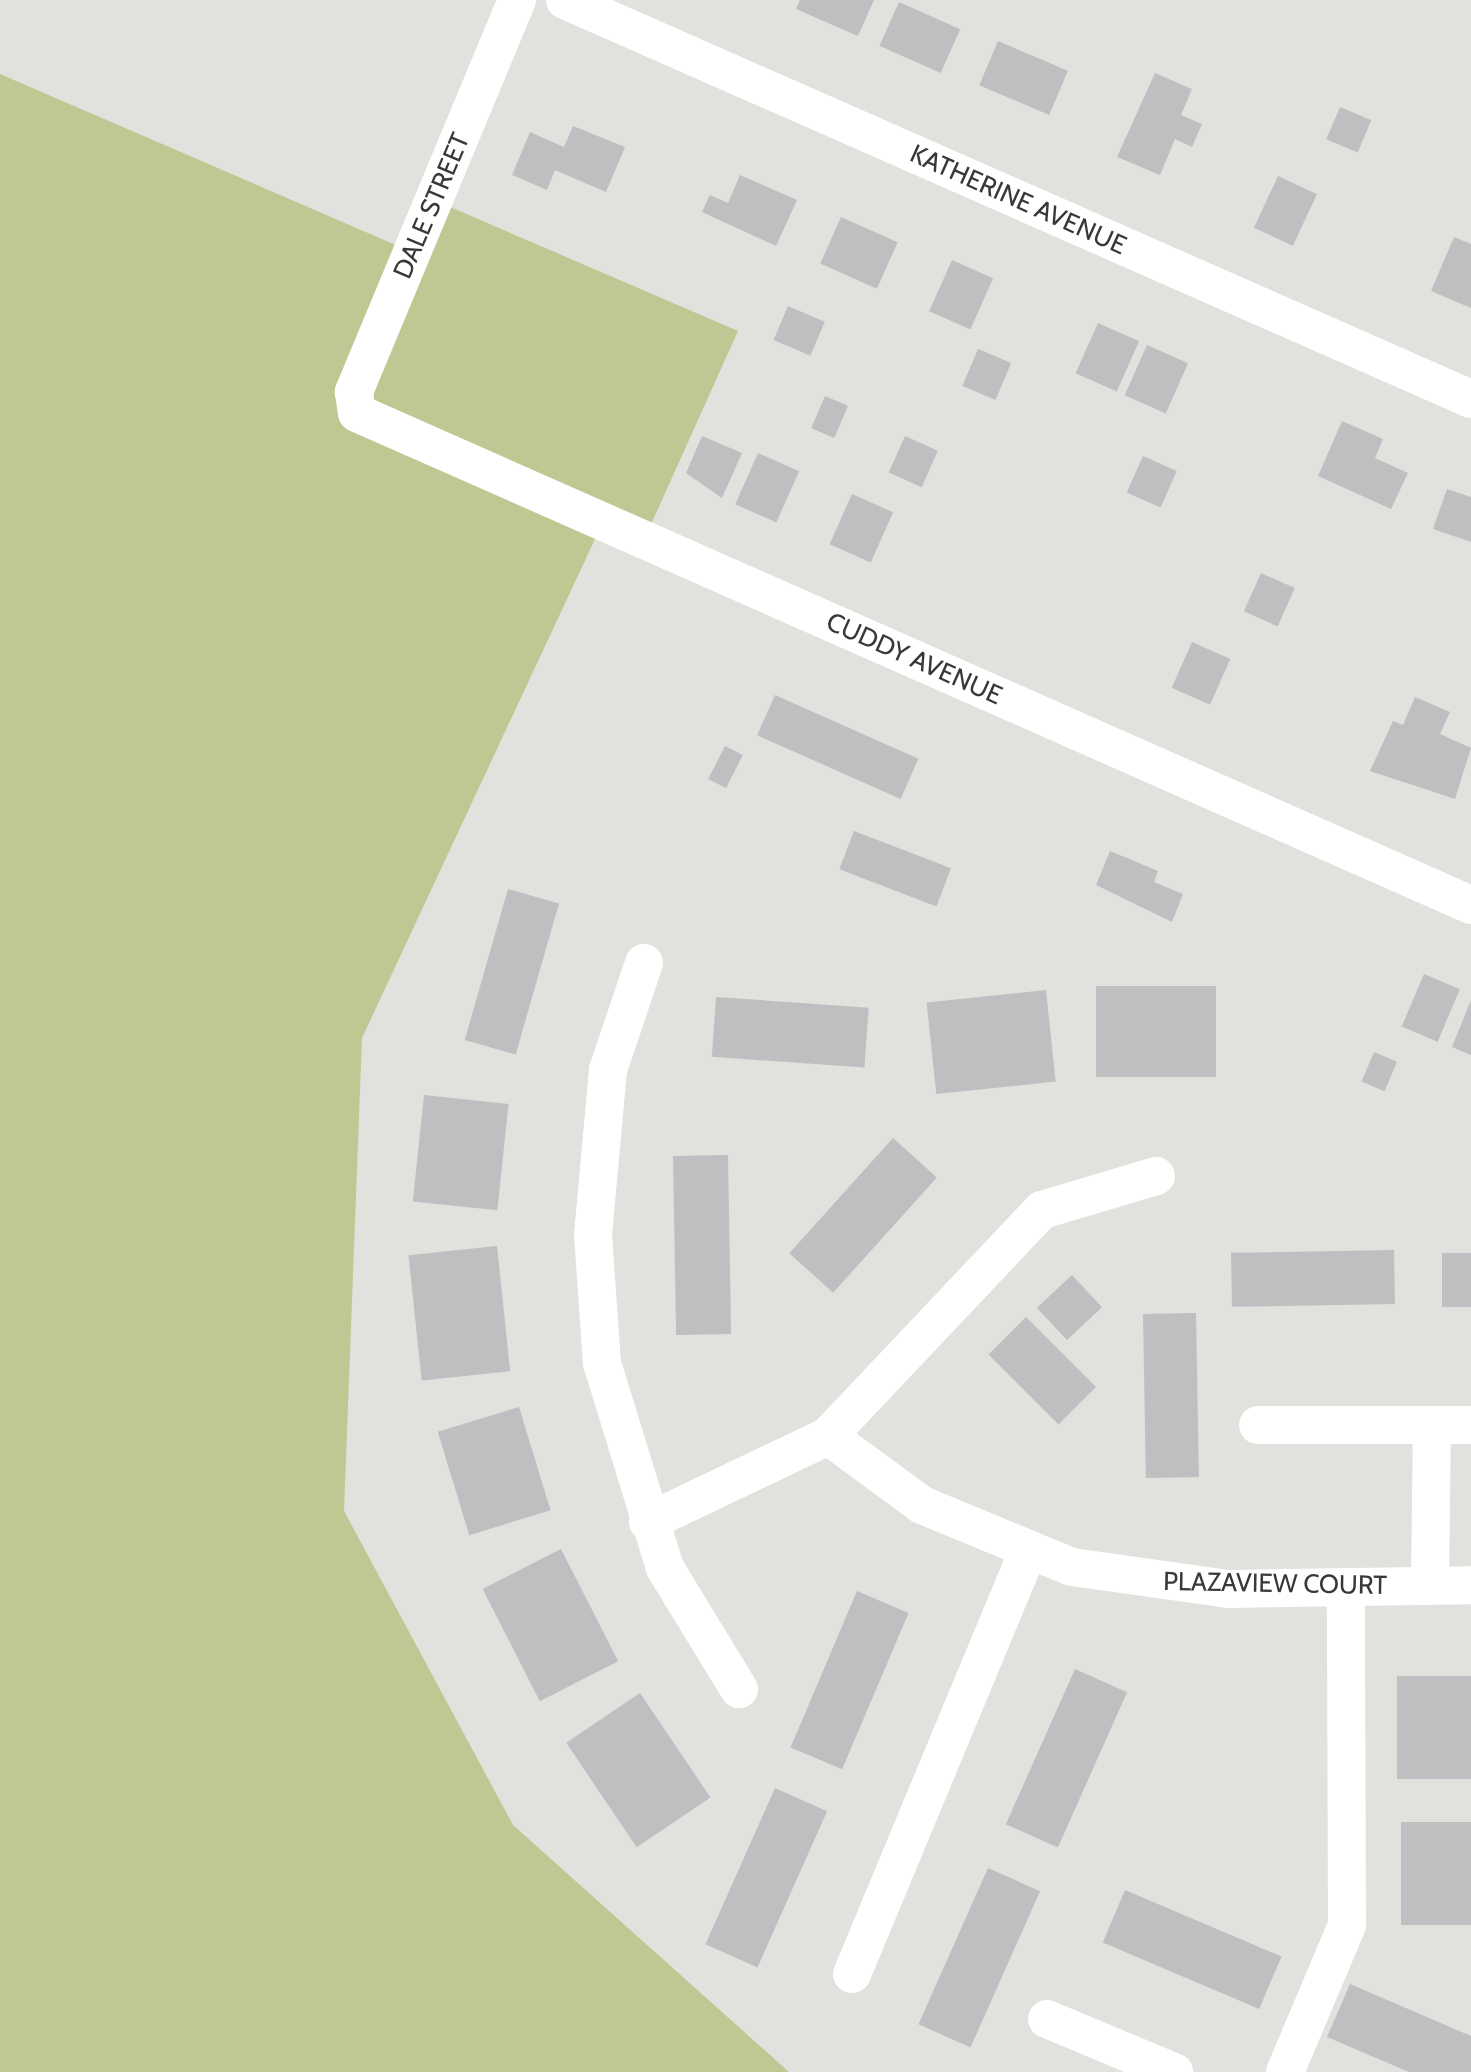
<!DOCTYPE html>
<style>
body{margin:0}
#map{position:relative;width:1471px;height:2072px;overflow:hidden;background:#e1e1de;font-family:Cabin,sans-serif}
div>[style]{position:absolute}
.green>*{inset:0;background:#bec893}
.building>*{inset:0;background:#bdbfc1;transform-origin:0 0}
.minor>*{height:38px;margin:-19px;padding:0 19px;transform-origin:19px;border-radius:19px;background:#fff}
span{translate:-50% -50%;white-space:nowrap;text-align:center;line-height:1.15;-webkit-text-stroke:6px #fffffe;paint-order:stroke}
.street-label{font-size:26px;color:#383937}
</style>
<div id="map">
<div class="green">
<i style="clip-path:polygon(0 74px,412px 252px,434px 200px,738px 331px,644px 540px,603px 522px,362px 1038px,344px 1511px,513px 1825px,789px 2072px,0 2072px)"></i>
</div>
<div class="building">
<i style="clip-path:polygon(800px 0,874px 0,858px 36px,796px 9px)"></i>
<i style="left:899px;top:2px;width:67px;height:48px;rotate:24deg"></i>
<i style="left:998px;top:41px;width:76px;height:48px;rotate:23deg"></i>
<i style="clip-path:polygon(1155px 73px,1192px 89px,1181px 115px,1202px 124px,1192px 147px,1175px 139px,1160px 175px,1117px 157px)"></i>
<i style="left:1340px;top:107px;width:34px;height:35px;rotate:23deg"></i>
<i style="clip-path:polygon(573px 126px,625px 147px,606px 192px,555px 170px,547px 190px,512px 175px,530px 132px,564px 147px)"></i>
<i style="clip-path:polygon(740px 175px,797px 200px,776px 246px,702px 212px,710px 195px,728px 203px)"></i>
<i style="left:1278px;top:176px;width:43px;height:57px;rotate:25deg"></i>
<i style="left:841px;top:217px;width:62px;height:51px;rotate:24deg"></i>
<i style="clip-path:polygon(1454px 237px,1471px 244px,1471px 308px,1431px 291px)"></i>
<i style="left:952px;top:260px;width:45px;height:56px;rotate:24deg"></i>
<i style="left:788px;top:306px;width:40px;height:37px;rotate:23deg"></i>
<i style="left:1098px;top:323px;width:45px;height:55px;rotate:24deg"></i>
<i style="left:1147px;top:345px;width:45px;height:55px;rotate:24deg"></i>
<i style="left:978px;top:349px;width:36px;height:40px;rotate:23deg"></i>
<i style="left:825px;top:396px;width:25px;height:35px;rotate:23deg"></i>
<i style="clip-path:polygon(1342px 421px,1383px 439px,1375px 458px,1408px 473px,1391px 509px,1318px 476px)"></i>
<i style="clip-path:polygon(702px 436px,742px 453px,722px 498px,686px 473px)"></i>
<i style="left:905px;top:436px;width:36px;height:40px;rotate:24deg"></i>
<i style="left:758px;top:453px;width:45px;height:56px;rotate:24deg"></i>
<i style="left:1143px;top:456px;width:37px;height:40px;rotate:24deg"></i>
<i style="clip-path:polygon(1447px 489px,1471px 497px,1471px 542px,1433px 529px)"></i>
<i style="left:852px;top:494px;width:45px;height:55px;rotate:24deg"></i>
<i style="left:1261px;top:573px;width:37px;height:42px;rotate:24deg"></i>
<i style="left:1192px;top:642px;width:42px;height:50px;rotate:24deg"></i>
<i style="left:775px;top:695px;width:157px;height:44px;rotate:24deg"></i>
<i style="clip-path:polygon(1415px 697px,1450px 712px,1440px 734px,1471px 748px,1455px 799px,1370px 771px,1393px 721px,1403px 725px)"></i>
<i style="left:725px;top:746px;width:20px;height:37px;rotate:27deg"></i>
<i style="left:854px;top:831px;width:104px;height:41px;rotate:21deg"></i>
<i style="clip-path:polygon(1110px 851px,1158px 871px,1154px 882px,1183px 894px,1172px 922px,1096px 885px)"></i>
<i style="left:508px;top:889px;width:53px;height:157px;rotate:16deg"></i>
<i style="left:1424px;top:974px;width:39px;height:57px;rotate:23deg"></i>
<i style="left:1096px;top:986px;width:120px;height:91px"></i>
<i style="left:1046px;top:990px;width:92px;height:120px;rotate:84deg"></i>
<i style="left:716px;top:997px;width:153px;height:60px;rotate:4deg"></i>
<i style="clip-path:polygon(1471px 1000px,1471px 1055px,1452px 1047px)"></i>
<i style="left:1374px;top:1052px;width:25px;height:32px;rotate:23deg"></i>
<i style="left:424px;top:1095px;width:85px;height:107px;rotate:6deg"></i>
<i style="left:893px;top:1138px;width:59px;height:155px;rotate:42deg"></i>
<i style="left:728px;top:1155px;width:179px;height:55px;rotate:89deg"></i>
<i style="left:497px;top:1246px;width:126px;height:89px;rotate:84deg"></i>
<i style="left:1394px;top:1250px;width:54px;height:163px;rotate:89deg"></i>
<i style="left:1442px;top:1253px;width:29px;height:54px"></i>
<i style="left:1072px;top:1275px;width:44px;height:48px;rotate:47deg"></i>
<i style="left:1196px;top:1313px;width:164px;height:53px;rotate:89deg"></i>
<i style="left:1026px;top:1317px;width:99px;height:53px;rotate:45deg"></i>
<i style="left:519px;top:1407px;width:108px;height:85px;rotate:73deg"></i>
<i style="left:561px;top:1549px;width:126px;height:88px;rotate:63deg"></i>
<i style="left:857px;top:1591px;width:56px;height:170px;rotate:23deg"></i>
<i style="left:1075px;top:1669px;width:57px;height:170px;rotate:24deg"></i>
<i style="left:1471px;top:1676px;width:103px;height:74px;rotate:90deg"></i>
<i style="left:640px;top:1693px;width:126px;height:89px;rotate:56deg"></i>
<i style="left:775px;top:1788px;width:57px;height:171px;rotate:24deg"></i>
<i style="left:1471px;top:1822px;width:103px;height:70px;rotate:90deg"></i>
<i style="left:988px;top:1868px;width:57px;height:171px;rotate:24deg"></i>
<i style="left:1125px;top:1890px;width:170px;height:57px;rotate:23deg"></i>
<i style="clip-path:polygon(1350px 1984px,1471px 2036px,1471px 2072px,1409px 2072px,1327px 2037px)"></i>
</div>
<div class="minor">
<i style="left:517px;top:0;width:425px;rotate:112.6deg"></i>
<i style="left:354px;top:392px;width:21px;rotate:82deg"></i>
<i style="left:357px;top:413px;width:1218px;rotate:23.83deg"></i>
<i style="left:565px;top:0;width:990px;rotate:23.77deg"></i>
<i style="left:644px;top:963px;width:113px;rotate:108.6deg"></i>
<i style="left:608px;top:1070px;width:166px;rotate:95.2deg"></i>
<i style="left:593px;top:1235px;width:128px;rotate:86deg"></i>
<i style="left:602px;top:1363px;width:214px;rotate:72.9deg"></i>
<i style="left:665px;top:1568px;width:142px;rotate:58.6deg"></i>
<i style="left:1258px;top:1425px;width:213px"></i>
<i style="left:828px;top:1436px;width:117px;rotate:36.3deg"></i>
<i style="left:922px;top:1505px;width:162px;rotate:22.5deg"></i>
<i style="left:1072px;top:1567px;width:158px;rotate:8deg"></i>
<i style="left:1228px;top:1589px;width:243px;rotate:-0.9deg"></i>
<i style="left:648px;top:1522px;width:199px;rotate:-25.5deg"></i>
<i style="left:828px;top:1436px;width:311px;rotate:-46.6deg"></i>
<i style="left:1042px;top:1210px;width:119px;rotate:-16.6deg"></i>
<i style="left:1430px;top:1585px;width:160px;rotate:-89.3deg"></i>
<i style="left:852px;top:1974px;width:457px;rotate:-67.4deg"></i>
<i style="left:1047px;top:2019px;width:138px;rotate:22.7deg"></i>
<i style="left:1285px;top:2072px;width:160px;rotate:-67.1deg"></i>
<i style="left:1347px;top:1925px;width:338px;rotate:-90.2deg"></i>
</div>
<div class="street-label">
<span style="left:1018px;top:200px;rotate:24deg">KATHERINE AVENUE</span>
<span style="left:432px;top:206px;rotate:-67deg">DALE STREET</span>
<span style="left:914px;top:659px;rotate:24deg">CUDDY AVENUE</span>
<span style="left:1275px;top:1584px;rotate:1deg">PLAZAVIEW COURT</span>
</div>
</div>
